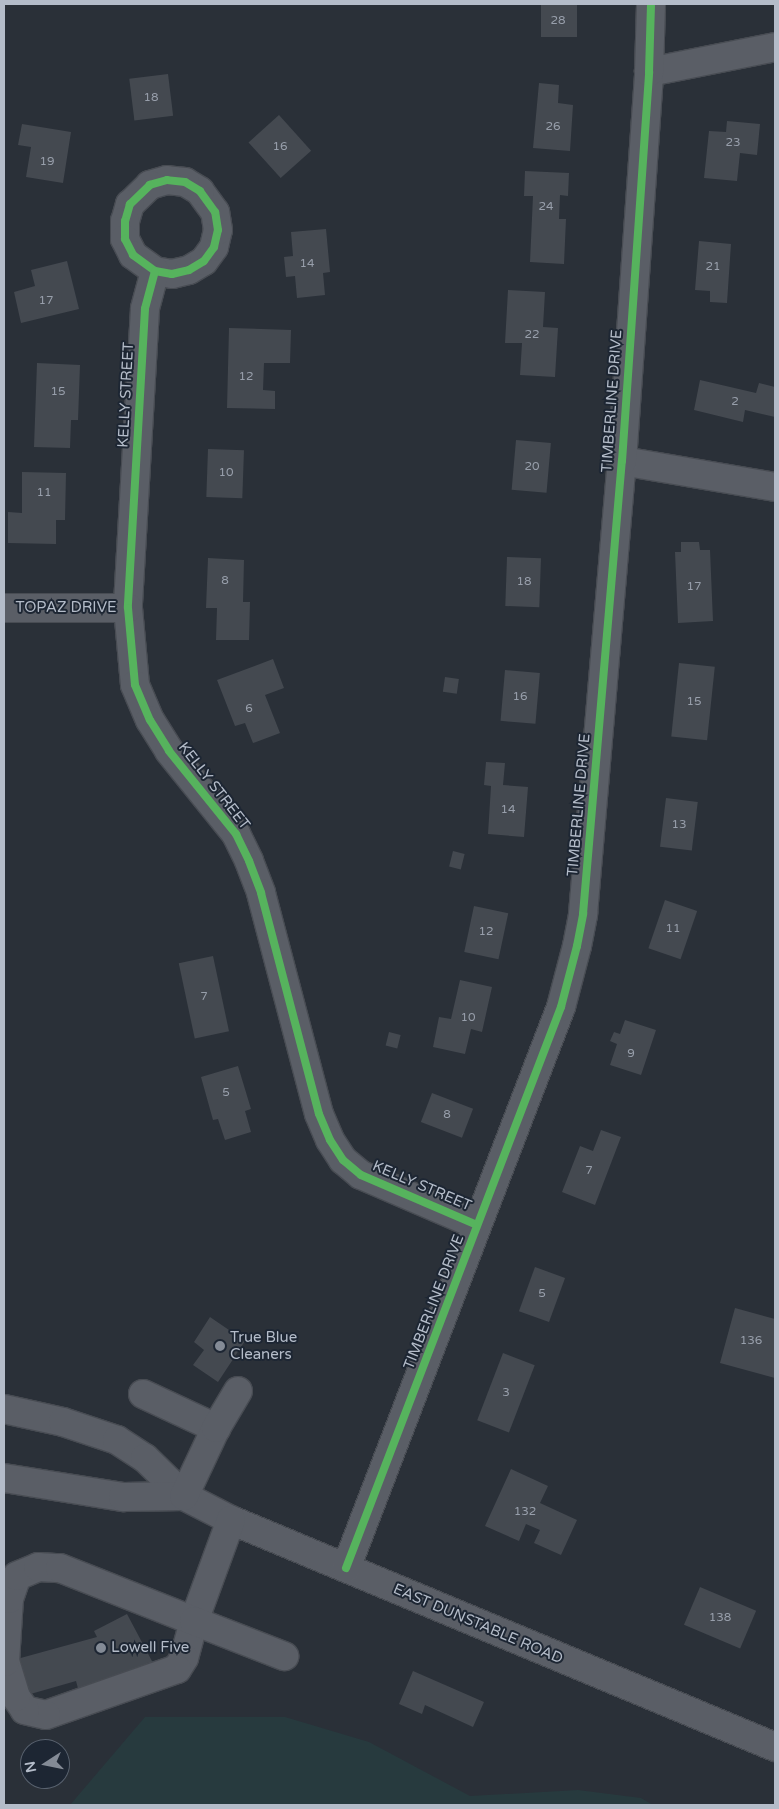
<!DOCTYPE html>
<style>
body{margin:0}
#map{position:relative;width:779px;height:1809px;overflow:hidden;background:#2a3038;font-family:"Varela Round",sans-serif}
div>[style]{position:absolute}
.green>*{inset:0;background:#273a3e}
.building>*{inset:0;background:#444950;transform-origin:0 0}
.roads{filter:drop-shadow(1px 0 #484c53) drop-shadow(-1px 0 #484c53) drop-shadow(0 1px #484c53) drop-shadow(0 -1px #484c53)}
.minor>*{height:28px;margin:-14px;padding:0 14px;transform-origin:14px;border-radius:14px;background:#5a5e66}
.cycleway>*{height:8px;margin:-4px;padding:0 4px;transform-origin:4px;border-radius:4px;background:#56b35d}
.dots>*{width:14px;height:14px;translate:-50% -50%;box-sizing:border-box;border:2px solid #1d2633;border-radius:50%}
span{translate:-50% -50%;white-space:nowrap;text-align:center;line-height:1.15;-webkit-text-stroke:4px #1d2633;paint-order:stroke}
.number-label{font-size:12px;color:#989fab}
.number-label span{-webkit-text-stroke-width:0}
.street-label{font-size:15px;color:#b4bcc9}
.poi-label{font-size:15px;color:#b4bcc9}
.left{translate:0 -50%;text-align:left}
.frame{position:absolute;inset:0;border:5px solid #b4bcc9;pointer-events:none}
.north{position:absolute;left:20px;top:1739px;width:50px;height:50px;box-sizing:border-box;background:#1d2633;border:1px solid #59626f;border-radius:50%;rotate:259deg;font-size:14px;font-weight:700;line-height:20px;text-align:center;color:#b4bcc9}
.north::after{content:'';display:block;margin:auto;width:18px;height:22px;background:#848b96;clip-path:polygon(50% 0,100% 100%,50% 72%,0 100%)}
</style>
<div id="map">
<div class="green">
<i style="clip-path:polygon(145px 1717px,285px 1717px,369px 1742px,470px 1796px,578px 1790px,641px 1798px,653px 1805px,70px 1805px)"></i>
</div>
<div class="building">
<i style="left:541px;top:4px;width:36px;height:33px"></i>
<i style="left:168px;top:74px;width:42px;height:39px;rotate:83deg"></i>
<i style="clip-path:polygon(539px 83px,559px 85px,558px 103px,573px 105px,570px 151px,533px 148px)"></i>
<i style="left:279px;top:115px;width:48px;height:41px;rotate:48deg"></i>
<i style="clip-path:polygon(727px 121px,760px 124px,757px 155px,740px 153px,737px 181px,704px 178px,709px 131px,726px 132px)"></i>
<i style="clip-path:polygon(22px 124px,71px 132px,63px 183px,26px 177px,31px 147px,18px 145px)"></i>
<i style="clip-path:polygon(525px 171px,569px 173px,568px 196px,560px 195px,559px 219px,566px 219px,564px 264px,530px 262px,533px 196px,524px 196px)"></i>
<i style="clip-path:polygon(326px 229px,330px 272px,323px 273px,325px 295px,297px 298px,295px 276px,286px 277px,284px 257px,293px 256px,291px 232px)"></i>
<i style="clip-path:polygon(699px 241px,731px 244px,727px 303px,710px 302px,710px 291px,695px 290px)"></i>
<i style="clip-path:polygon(67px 261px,79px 309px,21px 323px,14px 292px,35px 286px,31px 270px)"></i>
<i style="clip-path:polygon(508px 290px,545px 292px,543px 327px,558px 328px,555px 377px,520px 375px,522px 343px,505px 343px)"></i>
<i style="clip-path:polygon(229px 328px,291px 330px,290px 363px,264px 363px,263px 390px,275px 391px,275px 409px,227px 408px)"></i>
<i style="clip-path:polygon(37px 363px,80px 365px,78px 420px,71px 420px,70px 448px,34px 447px)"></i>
<i style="clip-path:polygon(700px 380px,756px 393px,759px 383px,775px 387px,775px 417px,745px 410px,743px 422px,694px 410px)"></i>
<i style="left:516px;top:440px;width:35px;height:50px;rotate:5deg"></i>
<i style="left:208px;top:449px;width:36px;height:48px;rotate:2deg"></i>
<i style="clip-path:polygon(22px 472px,66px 473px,65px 520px,56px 520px,56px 544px,8px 543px,8px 512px,22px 513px)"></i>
<i style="clip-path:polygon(681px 542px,699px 542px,700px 550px,710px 550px,713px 621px,678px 623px,675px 552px,681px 552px)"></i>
<i style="left:507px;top:557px;width:34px;height:49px;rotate:2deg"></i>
<i style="clip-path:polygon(208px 558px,244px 560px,243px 602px,250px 602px,249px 640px,216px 640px,217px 608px,206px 608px)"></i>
<i style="clip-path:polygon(273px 659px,284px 688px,265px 695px,280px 733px,253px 743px,245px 723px,235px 726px,217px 680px)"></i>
<i style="left:679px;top:663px;width:36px;height:74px;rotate:6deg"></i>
<i style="left:505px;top:670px;width:35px;height:51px;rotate:5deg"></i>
<i style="left:445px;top:677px;width:14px;height:15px;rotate:8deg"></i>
<i style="clip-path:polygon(486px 762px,505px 763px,503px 785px,528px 787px,524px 837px,488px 834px,491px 786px,484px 785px)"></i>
<i style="left:666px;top:798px;width:32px;height:49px;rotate:7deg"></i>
<i style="left:453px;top:851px;width:12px;height:16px;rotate:14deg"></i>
<i style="left:665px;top:900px;width:34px;height:51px;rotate:19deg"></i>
<i style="left:474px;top:906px;width:35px;height:47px;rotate:12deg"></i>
<i style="left:213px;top:956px;width:77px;height:35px;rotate:78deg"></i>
<i style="clip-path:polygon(460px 980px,492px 987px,482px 1032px,471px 1029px,465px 1054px,433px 1047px,439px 1017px,451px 1019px)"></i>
<i style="clip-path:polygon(625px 1020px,656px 1030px,641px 1075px,610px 1065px,617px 1044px,610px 1041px,614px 1032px,620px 1034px)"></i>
<i style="left:389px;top:1032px;width:12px;height:14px;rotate:14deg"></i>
<i style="clip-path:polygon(238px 1066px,251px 1109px,245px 1111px,251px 1132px,225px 1140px,218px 1119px,213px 1120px,201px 1077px)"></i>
<i style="left:432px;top:1093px;width:44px;height:31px;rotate:21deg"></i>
<i style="clip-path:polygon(601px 1130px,621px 1137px,595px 1205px,562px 1192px,580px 1146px,593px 1151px)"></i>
<i style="left:535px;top:1267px;width:32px;height:47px;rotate:20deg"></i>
<i style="clip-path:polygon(735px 1308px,775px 1319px,775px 1378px,720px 1363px)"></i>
<i style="clip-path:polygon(210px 1317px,245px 1341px,218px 1382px,193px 1365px,204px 1350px,194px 1342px)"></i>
<i style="left:503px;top:1353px;width:34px;height:72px;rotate:21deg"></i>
<i style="clip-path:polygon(511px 1469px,548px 1486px,540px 1503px,577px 1520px,561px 1555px,534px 1543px,540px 1530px,526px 1524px,519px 1541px,485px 1526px)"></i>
<i style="left:700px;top:1587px;width:61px;height:41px;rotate:23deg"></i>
<i style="clip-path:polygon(127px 1614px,153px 1663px,117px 1681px,79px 1692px,76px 1681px,27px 1695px,17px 1659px,97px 1637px,94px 1631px)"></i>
<i style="clip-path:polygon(413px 1671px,484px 1702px,473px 1727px,425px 1705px,422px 1714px,399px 1704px)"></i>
</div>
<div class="roads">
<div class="minor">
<i style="left:649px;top:72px;width:128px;rotate:-11.2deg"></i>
<i style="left:155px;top:271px;width:17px;rotate:10deg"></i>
<i style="left:172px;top:274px;width:17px;rotate:-13deg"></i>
<i style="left:189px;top:270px;width:17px;rotate:-31deg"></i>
<i style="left:204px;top:261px;width:17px;rotate:-54deg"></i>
<i style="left:214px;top:247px;width:17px;rotate:-77deg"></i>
<i style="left:218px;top:230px;width:18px;rotate:-99deg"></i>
<i style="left:215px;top:212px;width:26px;rotate:-126deg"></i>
<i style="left:200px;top:191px;width:17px;rotate:-149deg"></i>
<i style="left:185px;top:182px;width:18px;rotate:-174deg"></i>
<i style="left:167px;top:180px;width:18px;rotate:164deg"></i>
<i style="left:150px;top:185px;width:28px;rotate:136deg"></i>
<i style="left:130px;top:204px;width:18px;rotate:106deg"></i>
<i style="left:125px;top:221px;width:18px;rotate:90deg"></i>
<i style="left:125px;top:239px;width:18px;rotate:63deg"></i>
<i style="left:133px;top:255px;width:27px;rotate:36deg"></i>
<i style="left:155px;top:271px;width:39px;rotate:105deg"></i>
<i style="left:145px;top:309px;width:299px;rotate:93.3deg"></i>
<i style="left:128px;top:608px;width:77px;rotate:84.8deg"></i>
<i style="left:135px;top:685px;width:38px;rotate:67deg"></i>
<i style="left:150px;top:720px;width:36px;rotate:58deg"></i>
<i style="left:169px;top:751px;width:107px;rotate:51.1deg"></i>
<i style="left:236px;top:834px;width:30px;rotate:64deg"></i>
<i style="left:249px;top:861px;width:34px;rotate:69deg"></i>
<i style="left:261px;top:893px;width:228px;rotate:75.3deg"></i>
<i style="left:319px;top:1114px;width:28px;rotate:67deg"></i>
<i style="left:330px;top:1140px;width:24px;rotate:57deg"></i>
<i style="left:343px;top:1160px;width:23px;rotate:40deg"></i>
<i style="left:361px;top:1175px;width:126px;rotate:23.3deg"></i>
<i style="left:622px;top:461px;width:155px;rotate:9.6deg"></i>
<i style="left:4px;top:608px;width:124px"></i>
<i style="left:143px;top:1394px;width:81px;rotate:25deg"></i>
<i style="left:4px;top:1409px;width:60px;rotate:12.4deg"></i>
<i style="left:63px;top:1422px;width:57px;rotate:18.4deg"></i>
<i style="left:117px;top:1440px;width:33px;rotate:33deg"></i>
<i style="left:145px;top:1458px;width:54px;rotate:44.3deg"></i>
<i style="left:184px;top:1496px;width:53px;rotate:27.1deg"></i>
<i style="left:231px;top:1520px;width:589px;rotate:22.65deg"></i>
<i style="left:4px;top:1478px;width:121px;rotate:9.1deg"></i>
<i style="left:123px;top:1497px;width:61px;rotate:-0.9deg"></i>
<i style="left:184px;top:1496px;width:75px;rotate:-64.8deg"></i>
<i style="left:216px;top:1428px;width:43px;rotate:-59.3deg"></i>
<i style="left:231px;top:1520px;width:108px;rotate:110.1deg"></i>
<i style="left:194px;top:1621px;width:38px;rotate:105deg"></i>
<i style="left:184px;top:1658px;width:13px;rotate:122deg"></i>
<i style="left:177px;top:1669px;width:139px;rotate:160.7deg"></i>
<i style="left:46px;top:1715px;width:22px;rotate:-167deg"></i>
<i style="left:25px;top:1710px;width:16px;rotate:-125deg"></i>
<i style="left:16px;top:1697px;width:37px;rotate:-107deg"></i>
<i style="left:5px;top:1662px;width:63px;rotate:-86.4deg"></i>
<i style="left:9px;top:1599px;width:24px;rotate:-71deg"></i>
<i style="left:17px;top:1576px;width:23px;rotate:-23deg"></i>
<i style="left:38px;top:1567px;width:22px;rotate:3deg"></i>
<i style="left:60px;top:1568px;width:144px;rotate:21.6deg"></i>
<i style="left:194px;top:1621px;width:97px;rotate:21.3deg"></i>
<i style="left:346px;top:1568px;width:601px;rotate:-69.03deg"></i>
<i style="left:561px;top:1007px;width:63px;rotate:-75.3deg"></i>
<i style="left:577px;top:946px;width:33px;rotate:-79deg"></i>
<i style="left:583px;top:914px;width:455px;rotate:-85.1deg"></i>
<i style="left:622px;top:461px;width:390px;rotate:-86deg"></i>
<i style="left:649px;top:72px;width:68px;rotate:-88.3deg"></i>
</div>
</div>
<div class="cycleway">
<i style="left:155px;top:271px;width:17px;rotate:10deg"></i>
<i style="left:172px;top:274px;width:17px;rotate:-13deg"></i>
<i style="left:189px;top:270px;width:17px;rotate:-31deg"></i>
<i style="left:204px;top:261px;width:17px;rotate:-54deg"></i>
<i style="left:214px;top:247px;width:17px;rotate:-77deg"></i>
<i style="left:218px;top:230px;width:18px;rotate:-99deg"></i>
<i style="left:215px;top:212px;width:26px;rotate:-126deg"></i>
<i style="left:200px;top:191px;width:17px;rotate:-149deg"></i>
<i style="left:185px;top:182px;width:18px;rotate:-174deg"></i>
<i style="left:167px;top:180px;width:18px;rotate:164deg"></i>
<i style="left:150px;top:185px;width:28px;rotate:136deg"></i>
<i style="left:130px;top:204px;width:18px;rotate:106deg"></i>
<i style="left:125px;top:221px;width:18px;rotate:90deg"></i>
<i style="left:125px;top:239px;width:18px;rotate:63deg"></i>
<i style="left:133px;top:255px;width:27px;rotate:36deg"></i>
<i style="left:155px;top:271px;width:39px;rotate:105deg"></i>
<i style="left:145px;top:309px;width:299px;rotate:93.3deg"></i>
<i style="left:128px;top:608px;width:77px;rotate:84.8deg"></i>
<i style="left:135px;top:685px;width:38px;rotate:67deg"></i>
<i style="left:150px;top:720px;width:36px;rotate:58deg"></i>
<i style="left:169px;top:751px;width:107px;rotate:51.1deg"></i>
<i style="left:236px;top:834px;width:30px;rotate:64deg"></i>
<i style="left:249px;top:861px;width:34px;rotate:69deg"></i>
<i style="left:261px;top:893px;width:228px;rotate:75.3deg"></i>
<i style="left:319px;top:1114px;width:28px;rotate:67deg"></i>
<i style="left:330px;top:1140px;width:24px;rotate:57deg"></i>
<i style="left:343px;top:1160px;width:23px;rotate:40deg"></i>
<i style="left:361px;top:1175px;width:126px;rotate:23.3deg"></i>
<i style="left:346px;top:1568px;width:601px;rotate:-69.03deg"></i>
<i style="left:561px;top:1007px;width:63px;rotate:-75.3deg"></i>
<i style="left:577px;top:946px;width:33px;rotate:-79deg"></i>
<i style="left:583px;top:914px;width:455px;rotate:-85.1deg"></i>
<i style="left:622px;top:461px;width:390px;rotate:-86deg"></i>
<i style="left:649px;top:72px;width:68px;rotate:-88.3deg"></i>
</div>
<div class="dots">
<i style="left:220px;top:1346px;background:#848b96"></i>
<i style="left:101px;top:1648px;background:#848b96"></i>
</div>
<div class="number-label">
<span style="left:558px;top:21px">28</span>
<span style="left:151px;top:98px">18</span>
<span style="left:553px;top:127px">26</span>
<span style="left:733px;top:143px">23</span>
<span style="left:280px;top:147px">16</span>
<span style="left:47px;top:162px">19</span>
<span style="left:546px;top:207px">24</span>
<span style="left:307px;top:264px">14</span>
<span style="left:713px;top:267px">21</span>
<span style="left:46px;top:301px">17</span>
<span style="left:532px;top:335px">22</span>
<span style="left:246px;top:377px">12</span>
<span style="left:58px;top:392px">15</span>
<span style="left:735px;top:402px">2</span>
<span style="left:532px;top:467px">20</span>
<span style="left:226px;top:473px">10</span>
<span style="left:44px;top:493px">11</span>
<span style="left:225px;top:581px">8</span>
<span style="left:524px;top:582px">18</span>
<span style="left:694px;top:587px">17</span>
<span style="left:520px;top:697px">16</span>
<span style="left:694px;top:702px">15</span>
<span style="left:249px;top:709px">6</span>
<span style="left:508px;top:810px">14</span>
<span style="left:679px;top:825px">13</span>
<span style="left:673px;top:929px">11</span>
<span style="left:486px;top:932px">12</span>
<span style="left:204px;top:997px">7</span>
<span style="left:468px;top:1018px">10</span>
<span style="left:631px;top:1054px">9</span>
<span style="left:226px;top:1093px">5</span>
<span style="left:447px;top:1115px">8</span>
<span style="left:589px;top:1171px">7</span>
<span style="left:542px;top:1294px">5</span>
<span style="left:751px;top:1341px">136</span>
<span style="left:506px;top:1393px">3</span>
<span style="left:525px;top:1512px">132</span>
<span style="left:720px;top:1618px">138</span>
</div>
<div class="street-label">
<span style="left:126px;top:395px;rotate:-87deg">KELLY STREET</span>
<span style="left:612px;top:401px;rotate:-86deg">TIMBERLINE DRIVE</span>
<span style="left:66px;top:608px">TOPAZ DRIVE</span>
<span style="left:214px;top:786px;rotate:52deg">KELLY STREET</span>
<span style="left:579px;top:805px;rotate:-85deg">TIMBERLINE DRIVE</span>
<span style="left:422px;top:1186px;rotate:23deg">KELLY STREET</span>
<span style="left:434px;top:1302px;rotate:-69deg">TIMBERLINE DRIVE</span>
<span style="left:478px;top:1624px;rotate:23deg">EAST DUNSTABLE ROAD</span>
</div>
<div class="poi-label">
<span class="left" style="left:230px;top:1346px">True Blue<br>Cleaners</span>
<span class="left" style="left:111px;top:1648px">Lowell Five</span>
</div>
<div class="frame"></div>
<div class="north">N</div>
</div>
